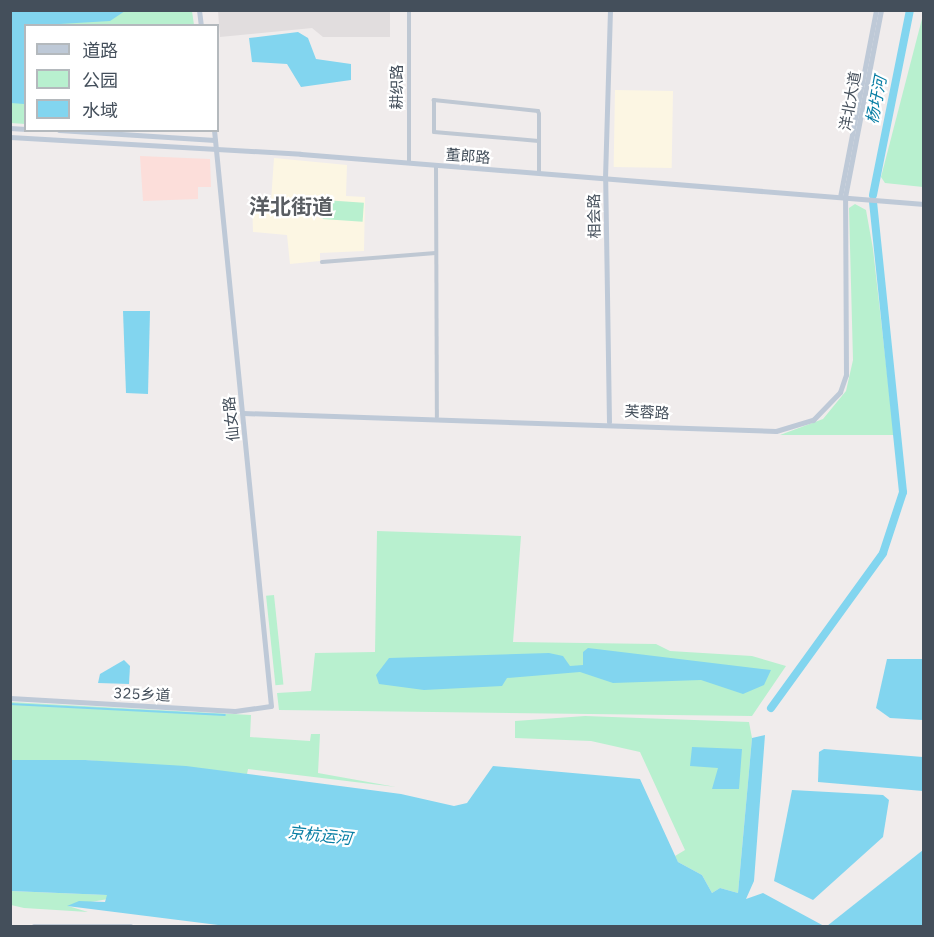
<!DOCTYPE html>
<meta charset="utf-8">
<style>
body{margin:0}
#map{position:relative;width:934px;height:937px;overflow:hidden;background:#f0ecec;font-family:"IBM Plex Sans","Noto Sans SC",sans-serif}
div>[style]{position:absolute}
.commercial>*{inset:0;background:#fcf6e3;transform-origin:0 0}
.education>*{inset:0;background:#e1ddde}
.medical>*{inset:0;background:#fcdeda}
.green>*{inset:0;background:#b8f0cf;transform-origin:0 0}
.water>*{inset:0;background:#82d5ef}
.stream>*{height:1.5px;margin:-0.75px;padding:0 0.75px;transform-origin:0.75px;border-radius:0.75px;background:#82d5ef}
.river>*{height:8px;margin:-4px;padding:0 4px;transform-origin:4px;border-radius:4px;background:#82d5ef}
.street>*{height:4px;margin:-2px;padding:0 2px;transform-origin:2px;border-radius:2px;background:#bfc8d3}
.secondary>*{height:5px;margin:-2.5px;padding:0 2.5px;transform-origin:2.5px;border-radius:2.5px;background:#bec9d7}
span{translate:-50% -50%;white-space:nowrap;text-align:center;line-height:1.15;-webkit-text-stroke:4.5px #fff;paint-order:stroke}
.street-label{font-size:15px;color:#444f5b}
.water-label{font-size:16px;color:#077ea4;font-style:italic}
.district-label{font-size:21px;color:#595d62;font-weight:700}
.frame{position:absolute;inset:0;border:12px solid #444f5b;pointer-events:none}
.legend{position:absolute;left:24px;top:24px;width:195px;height:108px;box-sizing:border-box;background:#fff;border:2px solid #b4b9bd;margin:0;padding:8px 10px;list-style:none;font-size:18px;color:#444f5b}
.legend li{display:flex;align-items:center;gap:12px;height:30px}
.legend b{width:30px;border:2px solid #b4b9bd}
</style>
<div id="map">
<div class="commercial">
<i style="left:615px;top:90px;width:58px;height:77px;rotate:1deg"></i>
<i style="clip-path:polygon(274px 158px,347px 165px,346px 196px,365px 197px,364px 251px,320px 253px,320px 261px,290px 264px,287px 235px,253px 232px,252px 201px,271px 201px)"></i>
</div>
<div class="education">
<i style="clip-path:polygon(218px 11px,390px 11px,390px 37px,323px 37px,312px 28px,220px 37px)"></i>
</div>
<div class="medical">
<i style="clip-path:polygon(140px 156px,210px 159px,211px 187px,198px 187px,198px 199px,143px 201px)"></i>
</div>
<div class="green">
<i style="clip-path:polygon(10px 11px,192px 11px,194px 25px,26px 26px,25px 124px,11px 123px)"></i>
<i style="clip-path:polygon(924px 11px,923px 187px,885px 183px,881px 177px)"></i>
<i style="left:324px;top:200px;width:40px;height:19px;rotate:4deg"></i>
<i style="clip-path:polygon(855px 204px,866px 210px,873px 249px,894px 435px,780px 435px,823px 419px,846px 391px,853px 360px,849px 208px)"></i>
<i style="clip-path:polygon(377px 531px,521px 536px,513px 642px,656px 644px,670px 651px,752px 656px,786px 666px,752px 716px,279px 710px,277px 693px,311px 691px,315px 653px,375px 652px)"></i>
<i style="left:274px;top:595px;width:90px;height:8px;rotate:84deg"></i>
<i style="clip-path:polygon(10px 702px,251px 715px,250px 737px,310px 741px,311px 734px,320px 734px,318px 773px,396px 787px,248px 769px,247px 774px,85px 760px,11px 760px)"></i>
<i style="clip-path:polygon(585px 716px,749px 722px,752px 738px,738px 893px,720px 888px,712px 893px,702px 875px,678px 862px,675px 856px,685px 850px,640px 752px,591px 741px,515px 738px,515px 721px)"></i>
<i style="clip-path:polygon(10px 891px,107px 895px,108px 899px,68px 906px,88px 912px,24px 908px,11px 905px)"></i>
</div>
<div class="water">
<i style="clip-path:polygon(11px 10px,125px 10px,125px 11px,110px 21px,26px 26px,24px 104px,11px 103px)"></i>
<i style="clip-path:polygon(298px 32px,308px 38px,316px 59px,351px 64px,351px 80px,301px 87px,287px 64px,252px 62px,249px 38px)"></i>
<i style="clip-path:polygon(123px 311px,150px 311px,148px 394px,126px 393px)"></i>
<i style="clip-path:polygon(588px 648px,771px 670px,764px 685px,743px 694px,701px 680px,613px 683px,580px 672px,507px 678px,502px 686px,424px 690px,379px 684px,376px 675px,389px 658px,549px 653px,563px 656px,570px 666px,583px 665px,583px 652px)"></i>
<i style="clip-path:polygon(887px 659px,923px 659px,923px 720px,890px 718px,876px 708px)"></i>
<i style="clip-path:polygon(124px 660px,130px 666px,129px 684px,98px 683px,100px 674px)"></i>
<i style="clip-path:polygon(765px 735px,754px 881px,746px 899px,763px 893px,824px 926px,226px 926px,67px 906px,79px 901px,105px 902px,107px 895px,11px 891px,11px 760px,85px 760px,186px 766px,401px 794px,454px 806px,467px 803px,493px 766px,640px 779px,678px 862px,702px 875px,712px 893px,720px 888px,738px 893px,752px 738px)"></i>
<i style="clip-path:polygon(692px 747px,742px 749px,739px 789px,712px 789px,718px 768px,690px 766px)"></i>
<i style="clip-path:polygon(824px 749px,923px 757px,923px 791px,818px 782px,819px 752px)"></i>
<i style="clip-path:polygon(792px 790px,883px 795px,889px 800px,883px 837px,813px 900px,774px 881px)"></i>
<i style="clip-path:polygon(923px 850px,923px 926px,827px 926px)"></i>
</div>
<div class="stream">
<i style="left:10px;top:704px;width:215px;rotate:2.9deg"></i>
</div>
<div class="river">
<i style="left:873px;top:195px;width:189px;rotate:-78.7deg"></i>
<i style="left:771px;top:708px;width:191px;rotate:-54.1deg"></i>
<i style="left:883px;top:553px;width:64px;rotate:-71.8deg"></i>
<i style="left:903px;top:492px;width:291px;rotate:-95.9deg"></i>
</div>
<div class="street">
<i style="left:409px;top:10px;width:153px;rotate:90deg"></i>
<i style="left:436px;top:165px;width:252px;rotate:89.8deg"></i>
<i style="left:539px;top:173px;width:59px;rotate:-90deg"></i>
<i style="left:539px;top:114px;width:3px;rotate:-108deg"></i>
<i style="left:538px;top:111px;width:105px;rotate:-174deg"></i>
<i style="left:434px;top:100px;width:32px;rotate:90deg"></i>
<i style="left:434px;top:132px;width:105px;rotate:4.9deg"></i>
<i style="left:322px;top:262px;width:114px;rotate:-4.5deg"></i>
<i style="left:34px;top:926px;width:97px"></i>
</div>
<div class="secondary">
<i style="left:199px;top:10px;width:16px;rotate:83deg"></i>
<i style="left:10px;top:128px;width:16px;rotate:4deg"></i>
<i style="left:59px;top:130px;width:156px;rotate:3.7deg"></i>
<i style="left:10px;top:137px;width:291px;rotate:3.3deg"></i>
<i style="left:301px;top:154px;width:625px;rotate:4.59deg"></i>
<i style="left:840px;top:197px;width:190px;rotate:-79.1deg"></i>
<i style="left:243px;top:413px;width:533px;rotate:1.93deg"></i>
<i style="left:776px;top:431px;width:39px;rotate:-17deg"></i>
<i style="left:813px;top:420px;width:39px;rotate:-46deg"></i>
<i style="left:840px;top:392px;width:18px;rotate:-71deg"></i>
<i style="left:846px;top:375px;width:178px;rotate:-90.3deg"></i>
<i style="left:845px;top:197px;width:190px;rotate:-79.1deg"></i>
<i style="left:609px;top:422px;width:244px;rotate:-90.9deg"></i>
<i style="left:605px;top:178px;width:168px;rotate:-88.3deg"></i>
<i style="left:10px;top:698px;width:225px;rotate:3.3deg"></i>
<i style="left:235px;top:711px;width:36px;rotate:-8deg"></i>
<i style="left:271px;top:706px;width:579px;rotate:-95.65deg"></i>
</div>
<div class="street-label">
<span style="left:397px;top:87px;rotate:-90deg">耕织路</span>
<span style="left:850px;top:101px;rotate:-80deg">洋北大道</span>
<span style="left:468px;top:156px;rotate:4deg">董郎路</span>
<span style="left:594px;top:216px;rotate:-91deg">相会路</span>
<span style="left:647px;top:412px;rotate:3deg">芙蓉路</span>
<span style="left:231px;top:419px;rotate:-96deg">仙女路</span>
<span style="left:142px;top:694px;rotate:3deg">325乡道</span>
</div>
<div class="water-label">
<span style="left:876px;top:100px;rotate:-79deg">杨圩河</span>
<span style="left:320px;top:835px;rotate:6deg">京杭运河</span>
</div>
<div class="district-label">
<span style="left:291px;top:206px">洋北街道</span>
</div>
<div class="frame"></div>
<ul class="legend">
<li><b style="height:8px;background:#bec9d7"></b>道路</li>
<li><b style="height:16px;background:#b8f0cf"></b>公园</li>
<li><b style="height:16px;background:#82d5ef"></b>水域</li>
</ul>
</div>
